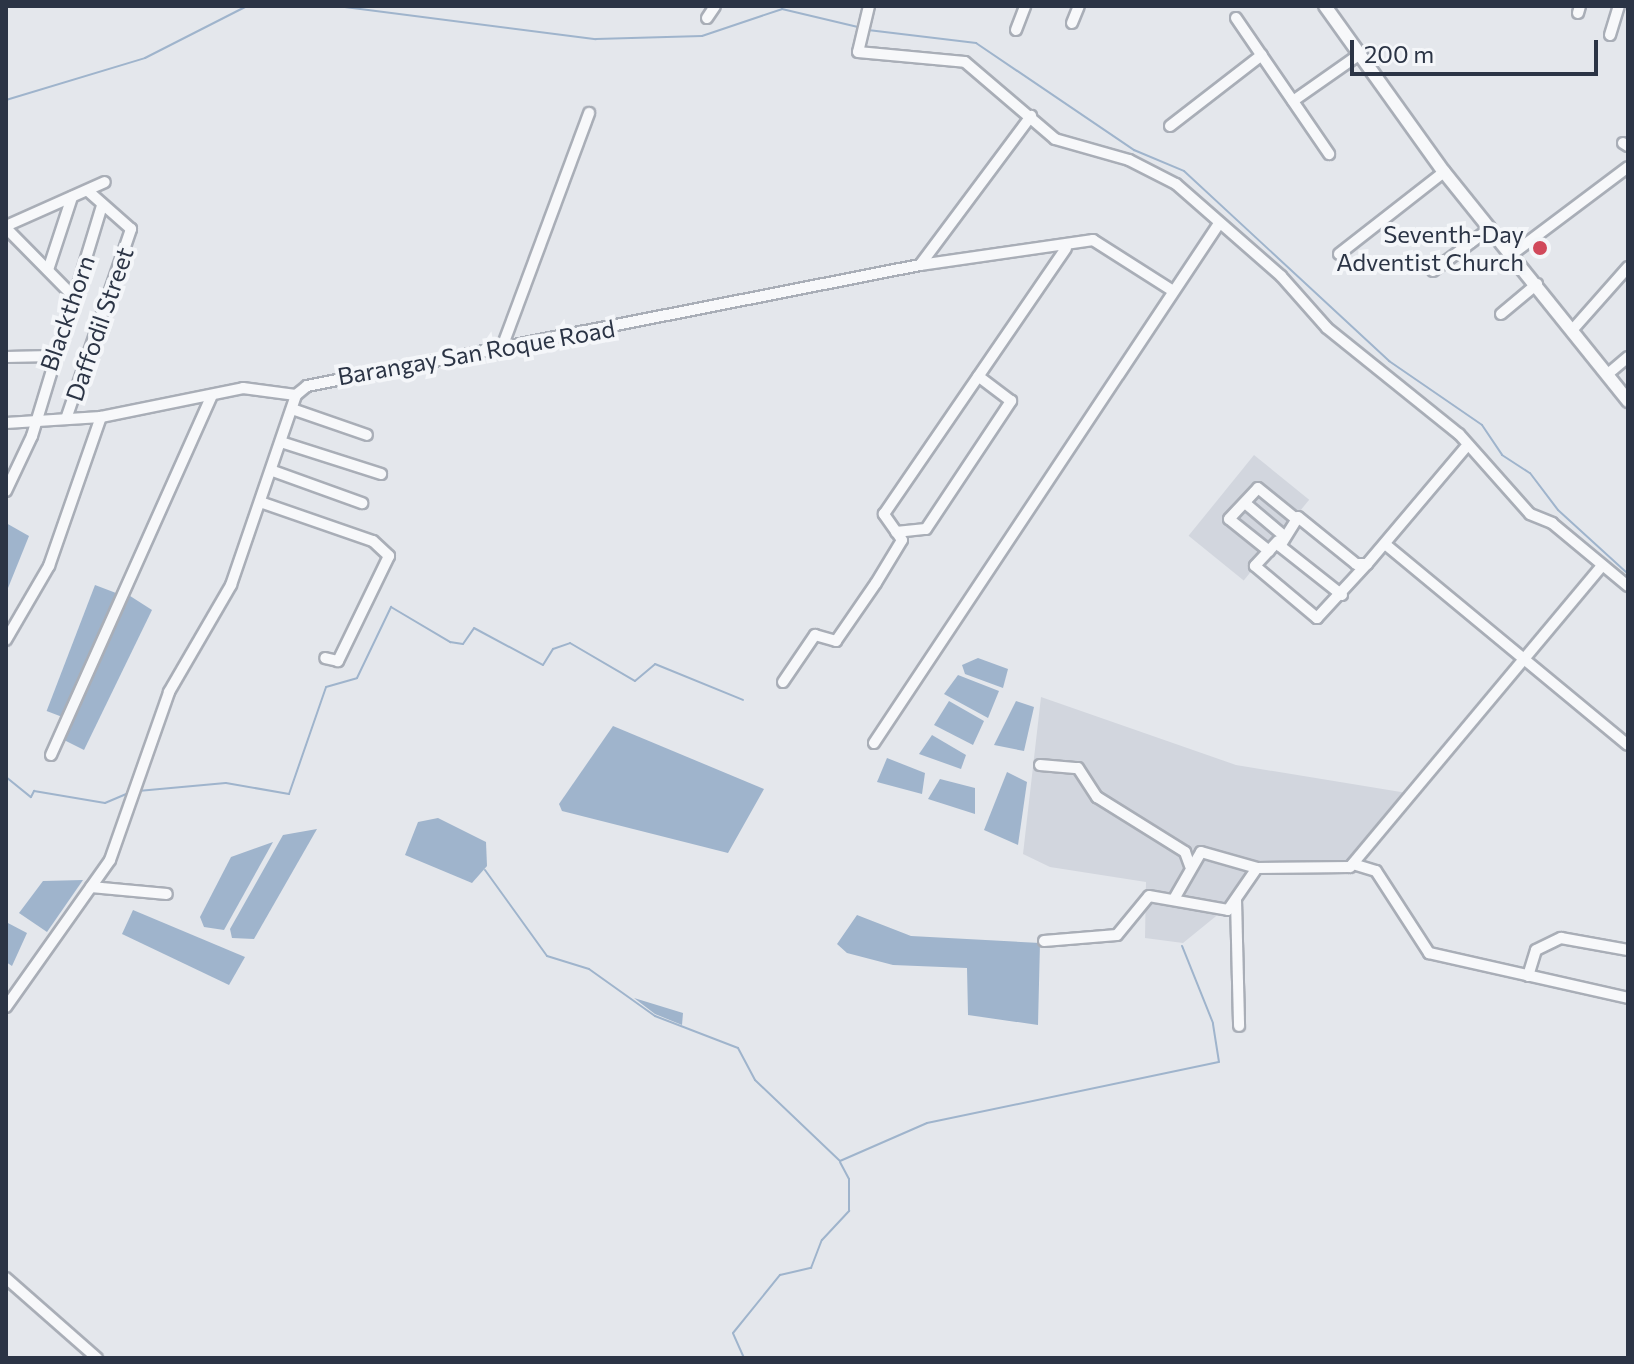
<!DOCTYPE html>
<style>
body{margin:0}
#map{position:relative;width:1634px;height:1364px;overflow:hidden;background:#e4e7ec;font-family:Commissioner,sans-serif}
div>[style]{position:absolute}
.built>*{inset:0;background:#d2d6de;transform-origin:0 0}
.water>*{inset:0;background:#9fb4cc;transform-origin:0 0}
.stream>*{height:2px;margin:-1px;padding:0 1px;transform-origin:1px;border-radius:1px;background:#9fb4cc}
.roads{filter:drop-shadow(2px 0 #a9aeb7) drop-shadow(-2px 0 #a9aeb7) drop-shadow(0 2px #a9aeb7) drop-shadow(0 -2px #a9aeb7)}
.minor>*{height:10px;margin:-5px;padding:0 5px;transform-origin:5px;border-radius:5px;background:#f7f8fa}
.tertiary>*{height:12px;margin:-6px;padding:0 6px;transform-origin:6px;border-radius:6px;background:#f7f8fa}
.dots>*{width:22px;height:22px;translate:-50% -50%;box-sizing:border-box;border:4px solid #f4f6f9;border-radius:50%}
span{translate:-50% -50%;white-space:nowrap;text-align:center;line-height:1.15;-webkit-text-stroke:8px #f4f6f9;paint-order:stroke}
.poi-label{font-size:24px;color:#2b3445}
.right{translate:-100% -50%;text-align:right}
.street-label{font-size:24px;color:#2b3445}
.frame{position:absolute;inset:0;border:8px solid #2b3445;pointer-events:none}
.scale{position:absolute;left:1350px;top:40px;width:248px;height:36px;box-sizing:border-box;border:4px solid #2b3445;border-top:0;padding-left:10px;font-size:24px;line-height:28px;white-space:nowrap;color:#2b3445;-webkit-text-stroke:6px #f4f6f9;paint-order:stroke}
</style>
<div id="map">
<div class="built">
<i style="left:1254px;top:455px;width:71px;height:104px;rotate:39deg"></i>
<i style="clip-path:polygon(1041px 697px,1236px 765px,1407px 793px,1352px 863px,1257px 866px,1243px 876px,1226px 908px,1183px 943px,1145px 938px,1146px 882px,1050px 867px,1023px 854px)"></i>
</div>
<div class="water">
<i style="clip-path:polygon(6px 523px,29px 536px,6px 593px)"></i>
<i style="left:95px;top:585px;width:26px;height:135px;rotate:21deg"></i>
<i style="clip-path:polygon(127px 594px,152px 610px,84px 750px,62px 739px)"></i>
<i style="clip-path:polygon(978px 658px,1008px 669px,1003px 688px,965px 674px,962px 665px)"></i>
<i style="clip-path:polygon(958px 675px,999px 691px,988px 718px,944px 694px)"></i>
<i style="clip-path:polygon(949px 701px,984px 721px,973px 745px,934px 725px)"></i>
<i style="clip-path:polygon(1016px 701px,1034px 707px,1024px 751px,994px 745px)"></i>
<i style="clip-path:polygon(613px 726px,764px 789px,728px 853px,562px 811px,559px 804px)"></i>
<i style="clip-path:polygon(932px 735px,966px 755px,961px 769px,919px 754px)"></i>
<i style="clip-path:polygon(887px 758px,925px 773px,922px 794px,877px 782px)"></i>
<i style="clip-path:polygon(1007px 772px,1027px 782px,1018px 845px,984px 830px)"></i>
<i style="clip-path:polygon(940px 779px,975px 788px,975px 814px,928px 799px)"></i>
<i style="clip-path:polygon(438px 818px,486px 842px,487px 866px,472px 883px,405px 855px,418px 822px)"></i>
<i style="clip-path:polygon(317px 829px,254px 939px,232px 938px,230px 929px,283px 835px)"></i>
<i style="clip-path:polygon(273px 842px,224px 930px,204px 927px,200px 917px,231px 857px)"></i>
<i style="clip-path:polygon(83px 880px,47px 932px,19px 913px,43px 881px)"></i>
<i style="clip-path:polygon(133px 910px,245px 957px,229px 985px,122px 934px)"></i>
<i style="clip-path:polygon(857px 915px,911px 936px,1040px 943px,1038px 1025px,968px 1015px,967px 968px,893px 965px,847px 953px,837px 944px)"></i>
<i style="clip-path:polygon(6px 922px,27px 933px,12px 966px,6px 962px)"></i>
<i style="clip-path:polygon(634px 998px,683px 1013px,682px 1025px,655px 1014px)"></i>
</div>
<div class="stream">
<i style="left:337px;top:6px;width:261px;rotate:7.3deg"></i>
<i style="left:596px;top:39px;width:106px;rotate:-1.6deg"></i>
<i style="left:702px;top:36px;width:84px;rotate:-18.6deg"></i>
<i style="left:782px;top:9px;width:78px;rotate:13.3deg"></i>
<i style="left:868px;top:30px;width:109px;rotate:6.9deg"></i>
<i style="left:976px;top:43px;width:191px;rotate:34.1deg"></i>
<i style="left:1134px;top:150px;width:54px;rotate:22.8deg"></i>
<i style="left:1184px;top:171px;width:280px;rotate:42.8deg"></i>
<i style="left:1389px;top:361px;width:113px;rotate:34.5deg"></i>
<i style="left:1482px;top:425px;width:36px;rotate:56deg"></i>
<i style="left:1502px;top:455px;width:33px;rotate:33deg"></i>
<i style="left:1530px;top:473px;width:46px;rotate:52.9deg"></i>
<i style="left:1558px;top:510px;width:95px;rotate:42.4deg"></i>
<i style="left:6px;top:100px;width:145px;rotate:-16.8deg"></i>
<i style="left:145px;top:58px;width:114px;rotate:-27deg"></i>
<i style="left:6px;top:777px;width:32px;rotate:39deg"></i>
<i style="left:31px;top:797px;width:7px;rotate:-63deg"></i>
<i style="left:34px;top:791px;width:72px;rotate:9.6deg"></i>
<i style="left:105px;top:803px;width:25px;rotate:-23deg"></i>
<i style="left:138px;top:791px;width:88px;rotate:-5.2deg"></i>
<i style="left:226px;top:783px;width:64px;rotate:9.9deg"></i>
<i style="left:289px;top:794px;width:113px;rotate:-70.9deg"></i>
<i style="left:326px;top:687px;width:32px;rotate:-16deg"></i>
<i style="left:357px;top:678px;width:79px;rotate:-64.4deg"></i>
<i style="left:391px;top:607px;width:69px;rotate:30.7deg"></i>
<i style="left:450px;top:642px;width:13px;rotate:9deg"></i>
<i style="left:463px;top:644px;width:19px;rotate:-55deg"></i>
<i style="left:474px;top:628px;width:78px;rotate:28.2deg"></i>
<i style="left:543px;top:665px;width:19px;rotate:-58deg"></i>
<i style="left:553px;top:649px;width:18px;rotate:-19deg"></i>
<i style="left:570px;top:643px;width:75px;rotate:30.3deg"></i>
<i style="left:635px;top:681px;width:26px;rotate:-40deg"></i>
<i style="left:655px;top:664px;width:95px;rotate:22.2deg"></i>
<i style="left:485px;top:870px;width:106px;rotate:54.2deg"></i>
<i style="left:547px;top:956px;width:44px;rotate:17.2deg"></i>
<i style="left:589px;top:969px;width:81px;rotate:35.5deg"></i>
<i style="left:655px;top:1016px;width:89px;rotate:21.1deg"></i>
<i style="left:738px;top:1048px;width:36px;rotate:62deg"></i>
<i style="left:755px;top:1080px;width:117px;rotate:43.6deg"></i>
<i style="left:840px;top:1161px;width:95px;rotate:-23.6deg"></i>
<i style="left:927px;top:1123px;width:298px;rotate:-11.8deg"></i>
<i style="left:1219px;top:1062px;width:39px;rotate:-99deg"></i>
<i style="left:1213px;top:1023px;width:83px;rotate:-111.9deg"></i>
<i style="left:744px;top:1358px;width:27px;rotate:-114deg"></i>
<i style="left:733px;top:1333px;width:75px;rotate:-51deg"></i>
<i style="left:780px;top:1275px;width:32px;rotate:-13deg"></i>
<i style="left:811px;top:1268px;width:30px;rotate:-69deg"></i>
<i style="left:822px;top:1240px;width:40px;rotate:-47deg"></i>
<i style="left:849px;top:1211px;width:32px;rotate:-90deg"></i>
<i style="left:849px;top:1179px;width:19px;rotate:-118deg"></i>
</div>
<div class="roads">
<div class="minor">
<i style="left:869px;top:6px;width:47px;rotate:103.4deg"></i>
<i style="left:858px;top:52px;width:107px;rotate:5.3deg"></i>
<i style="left:965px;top:62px;width:118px;rotate:40.5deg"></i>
<i style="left:1055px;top:139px;width:77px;rotate:15.8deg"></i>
<i style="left:1129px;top:160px;width:53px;rotate:27.1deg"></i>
<i style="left:1176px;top:184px;width:140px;rotate:41.2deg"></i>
<i style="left:1281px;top:276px;width:69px;rotate:48.5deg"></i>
<i style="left:1327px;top:328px;width:169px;rotate:38.8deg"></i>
<i style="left:1459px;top:434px;width:107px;rotate:48.4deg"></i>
<i style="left:1530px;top:514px;width:24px;rotate:22deg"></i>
<i style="left:1552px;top:523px;width:99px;rotate:39.7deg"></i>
<i style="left:1578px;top:13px;width:7px;rotate:-74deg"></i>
<i style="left:707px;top:18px;width:14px;rotate:-56deg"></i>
<i style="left:1236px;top:18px;width:165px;rotate:55.6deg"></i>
<i style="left:1072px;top:23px;width:18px;rotate:-68deg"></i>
<i style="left:1016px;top:30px;width:26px;rotate:-69deg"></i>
<i style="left:1610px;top:35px;width:30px;rotate:-73deg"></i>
<i style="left:1293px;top:101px;width:82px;rotate:-35deg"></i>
<i style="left:1170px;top:126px;width:116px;rotate:-37.7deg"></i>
<i style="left:1623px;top:143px;width:6px;rotate:31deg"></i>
<i style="left:6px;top:226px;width:108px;rotate:-24deg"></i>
<i style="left:6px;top:228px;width:94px;rotate:45.4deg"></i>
<i style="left:1339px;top:254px;width:133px;rotate:-38deg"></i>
<i style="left:1511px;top:255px;width:146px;rotate:-36.9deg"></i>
<i style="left:920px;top:265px;width:186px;rotate:-53.3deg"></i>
<i style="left:48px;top:270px;width:77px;rotate:-71.8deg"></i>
<i style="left:1433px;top:271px;width:70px;rotate:-36.9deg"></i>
<i style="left:1501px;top:314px;width:47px;rotate:-39.8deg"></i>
<i style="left:1575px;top:327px;width:80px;rotate:-48.5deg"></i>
<i style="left:501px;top:350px;width:253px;rotate:-69.6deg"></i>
<i style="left:6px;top:357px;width:46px;rotate:-1.2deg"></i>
<i style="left:1609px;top:373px;width:25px;rotate:-40deg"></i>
<i style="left:295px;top:410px;width:76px;rotate:19.1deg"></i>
<i style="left:66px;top:419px;width:201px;rotate:-71.1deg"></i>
<i style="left:131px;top:229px;width:57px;rotate:-138.5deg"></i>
<i style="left:6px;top:423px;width:95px;rotate:-3.6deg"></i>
<i style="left:101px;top:417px;width:145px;rotate:-11.5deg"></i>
<i style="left:243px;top:388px;width:53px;rotate:7.5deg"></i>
<i style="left:284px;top:443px;width:102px;rotate:17.7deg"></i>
<i style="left:273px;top:471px;width:95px;rotate:19.8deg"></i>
<i style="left:6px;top:491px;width:61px;rotate:-64.7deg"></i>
<i style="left:32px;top:436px;width:241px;rotate:-73.1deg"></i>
<i style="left:263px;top:503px;width:116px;rotate:19.1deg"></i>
<i style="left:373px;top:541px;width:22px;rotate:43deg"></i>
<i style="left:389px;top:556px;width:117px;rotate:115.9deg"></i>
<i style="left:338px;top:661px;width:13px;rotate:-167deg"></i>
<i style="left:1245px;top:503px;width:50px;rotate:40.1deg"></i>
<i style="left:896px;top:532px;width:30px;rotate:-6deg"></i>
<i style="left:926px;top:529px;width:154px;rotate:-56.4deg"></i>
<i style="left:1011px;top:401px;width:41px;rotate:-142.9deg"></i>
<i style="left:1278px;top:541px;width:34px;rotate:133deg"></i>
<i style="left:1255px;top:566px;width:81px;rotate:40deg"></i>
<i style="left:1317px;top:618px;width:74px;rotate:-47.2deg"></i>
<i style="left:1385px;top:544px;width:315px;rotate:39.6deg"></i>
<i style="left:1269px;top:551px;width:51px;rotate:-141.3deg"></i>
<i style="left:1229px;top:519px;width:42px;rotate:-46.9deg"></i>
<i style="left:1258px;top:488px;width:49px;rotate:39.2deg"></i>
<i style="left:1342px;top:595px;width:79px;rotate:-141.7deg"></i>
<i style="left:1280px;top:546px;width:34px;rotate:-58deg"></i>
<i style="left:1298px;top:517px;width:75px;rotate:39deg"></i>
<i style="left:1356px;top:564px;width:11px"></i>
<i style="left:1367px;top:564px;width:152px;rotate:-49.8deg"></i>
<i style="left:6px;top:640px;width:86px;rotate:-59.8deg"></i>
<i style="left:49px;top:566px;width:158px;rotate:-70.8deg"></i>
<i style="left:783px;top:682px;width:57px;rotate:-55.8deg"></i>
<i style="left:815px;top:635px;width:22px;rotate:16deg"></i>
<i style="left:836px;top:641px;width:70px;rotate:-55.4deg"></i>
<i style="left:876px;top:583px;width:50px;rotate:-58.8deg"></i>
<i style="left:902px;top:540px;width:32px;rotate:-125deg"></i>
<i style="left:884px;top:514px;width:322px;rotate:-55.6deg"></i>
<i style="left:874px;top:743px;width:622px;rotate:-56.41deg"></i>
<i style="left:51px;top:755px;width:394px;rotate:-65.9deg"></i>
<i style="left:1040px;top:765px;width:38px;rotate:5deg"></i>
<i style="left:1078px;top:768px;width:35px;rotate:57deg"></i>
<i style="left:1097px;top:797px;width:104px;rotate:32deg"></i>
<i style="left:1185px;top:852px;width:15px;rotate:70deg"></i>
<i style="left:1353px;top:864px;width:24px;rotate:17deg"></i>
<i style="left:1376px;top:871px;width:98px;rotate:57.1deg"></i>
<i style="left:1429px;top:953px;width:204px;rotate:12.7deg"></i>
<i style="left:91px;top:887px;width:76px;rotate:5.3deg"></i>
<i style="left:1174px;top:899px;width:54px;rotate:-60.1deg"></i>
<i style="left:1201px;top:852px;width:58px;rotate:15.9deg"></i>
<i style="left:1257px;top:868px;width:93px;rotate:-0.6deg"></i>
<i style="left:1350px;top:867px;width:393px;rotate:-50.1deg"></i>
<i style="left:1236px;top:900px;width:126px;rotate:88.6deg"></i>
<i style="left:1044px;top:941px;width:73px;rotate:-4.7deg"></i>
<i style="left:1117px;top:935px;width:50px;rotate:-50.6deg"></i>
<i style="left:1149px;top:896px;width:80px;rotate:10deg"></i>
<i style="left:1228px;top:910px;width:51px;rotate:-55.4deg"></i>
<i style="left:1528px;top:976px;width:27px;rotate:-73deg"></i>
<i style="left:1536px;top:950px;width:28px;rotate:-26deg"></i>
<i style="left:1561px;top:938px;width:68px;rotate:10.2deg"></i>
<i style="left:6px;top:1007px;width:180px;rotate:-54.7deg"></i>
<i style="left:110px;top:860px;width:178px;rotate:-70.6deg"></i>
<i style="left:169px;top:692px;width:124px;rotate:-59.9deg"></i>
<i style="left:231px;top:585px;width:201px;rotate:-71.1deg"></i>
<i style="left:296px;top:395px;width:14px;rotate:-39deg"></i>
<i style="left:307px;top:386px;width:625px;rotate:-11.17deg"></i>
<i style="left:920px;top:265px;width:175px;rotate:-8.2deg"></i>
<i style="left:1093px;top:240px;width:95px;rotate:32.5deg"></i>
<i style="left:6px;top:1278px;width:121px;rotate:41.3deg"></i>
</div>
<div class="tertiary">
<i style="left:1325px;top:6px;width:204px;rotate:54.4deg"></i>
<i style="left:1444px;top:172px;width:294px;rotate:51.2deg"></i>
</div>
</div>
<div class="dots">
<i style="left:1540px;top:248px;background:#d1495b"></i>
</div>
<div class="poi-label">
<span class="right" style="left:1524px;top:248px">Seventh-Day<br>Adventist Church</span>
</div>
<div class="street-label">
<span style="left:67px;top:313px;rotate:-71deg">Blackthorn</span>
<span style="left:99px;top:324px;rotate:-71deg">Daffodil Street</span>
<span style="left:476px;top:352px;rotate:-10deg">Barangay San Roque Road</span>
</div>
<div class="frame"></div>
<div class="scale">200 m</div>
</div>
